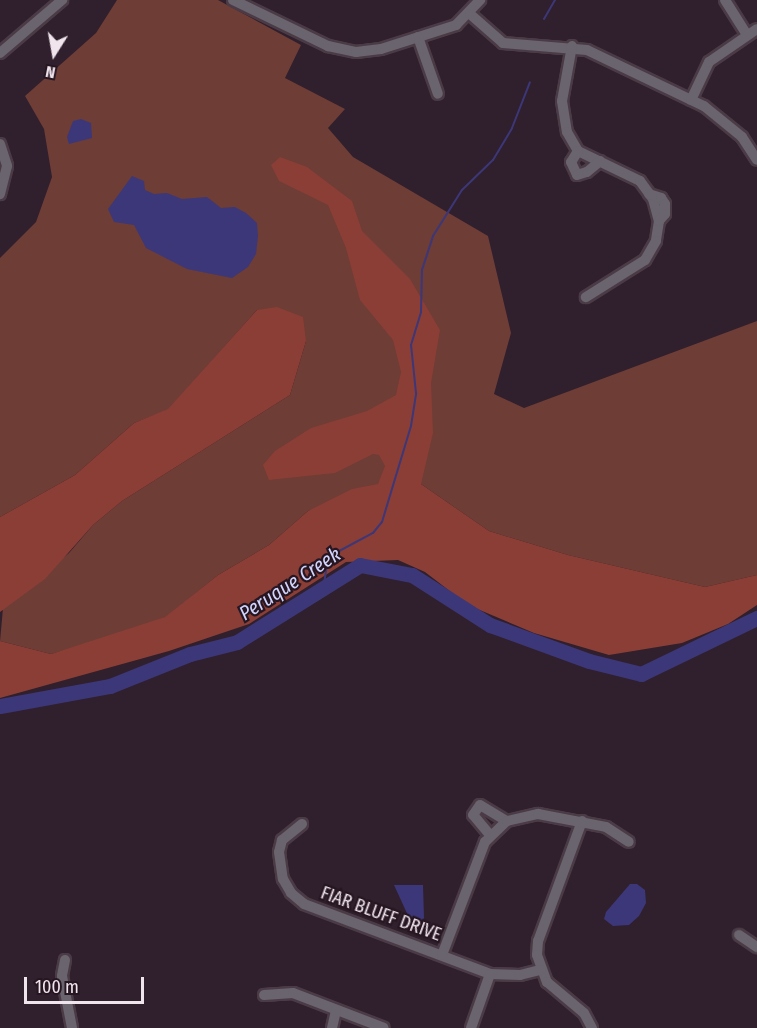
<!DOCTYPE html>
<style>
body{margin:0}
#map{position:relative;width:757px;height:1028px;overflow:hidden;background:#301f2c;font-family:"Fira Sans Condensed",sans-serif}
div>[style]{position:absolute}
.green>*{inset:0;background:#6d3d36}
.forest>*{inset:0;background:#8b3e35}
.water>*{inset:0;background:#3c3778}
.stream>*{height:2px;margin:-1px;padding:0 1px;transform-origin:1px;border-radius:1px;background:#3c3778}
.river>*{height:15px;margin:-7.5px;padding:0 7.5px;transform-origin:7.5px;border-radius:7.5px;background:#3c3778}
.roads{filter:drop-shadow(2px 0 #4b3b47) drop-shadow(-2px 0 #4b3b47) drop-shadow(0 2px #4b3b47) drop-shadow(0 -2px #4b3b47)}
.minor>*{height:10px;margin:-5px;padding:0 5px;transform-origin:5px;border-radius:5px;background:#69646d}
span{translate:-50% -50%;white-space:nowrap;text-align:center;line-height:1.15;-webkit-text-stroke:4.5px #261622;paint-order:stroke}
.street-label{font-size:18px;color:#f0e4ed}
.water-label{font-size:20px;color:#d2d4fc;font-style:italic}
.north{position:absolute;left:24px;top:24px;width:60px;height:60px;-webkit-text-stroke:4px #261622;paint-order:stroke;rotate:191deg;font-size:16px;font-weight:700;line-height:24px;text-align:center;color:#f0e4ed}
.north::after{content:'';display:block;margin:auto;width:21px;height:27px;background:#f0e4ed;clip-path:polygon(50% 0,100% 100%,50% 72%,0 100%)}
.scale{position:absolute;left:24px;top:977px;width:120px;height:27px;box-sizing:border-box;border:3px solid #f0e4ed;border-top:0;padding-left:8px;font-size:18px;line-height:21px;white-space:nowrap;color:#f0e4ed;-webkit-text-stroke:4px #261622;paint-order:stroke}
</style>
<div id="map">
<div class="green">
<i style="clip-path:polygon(117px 0,218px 0,301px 45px,285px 78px,345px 109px,328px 128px,353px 157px,488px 236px,511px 333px,494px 394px,524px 408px,757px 321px,757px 575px,705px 587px,568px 555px,489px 531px,421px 484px,308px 511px,269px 545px,218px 575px,166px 617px,124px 633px,51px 654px,0 641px,3px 608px,69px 553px,93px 525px,122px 501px,290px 395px,306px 341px,257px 310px,168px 410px,134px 423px,75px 475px,0 517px,0 258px,36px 222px,52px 177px,44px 129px,25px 96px,96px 33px)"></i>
</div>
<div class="forest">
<i style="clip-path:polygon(280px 157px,307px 167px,352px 201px,362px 231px,410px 279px,440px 330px,431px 383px,433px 433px,421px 484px,489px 531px,568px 555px,705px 587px,757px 575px,757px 605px,728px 624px,682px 643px,609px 655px,534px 633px,468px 605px,425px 572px,398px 560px,346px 562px,249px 624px,169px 651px,0 698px,0 641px,51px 654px,165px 617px,218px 575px,269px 545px,308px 511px,352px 489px,378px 484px,385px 466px,379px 455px,373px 454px,335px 473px,269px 480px,263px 465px,275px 451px,311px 428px,367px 411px,396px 395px,401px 372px,393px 340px,360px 300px,346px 248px,328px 205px,279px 181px,271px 165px)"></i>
<i style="clip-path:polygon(277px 307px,303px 317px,306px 341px,290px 395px,122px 501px,93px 525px,45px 579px,0 612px,0 517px,75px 475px,134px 423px,168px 409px,257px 310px)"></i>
</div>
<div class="water">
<i style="clip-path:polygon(81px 119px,91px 123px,92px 138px,69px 144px,67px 137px,73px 121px)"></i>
<i style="clip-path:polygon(132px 176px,144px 181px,145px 190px,154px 194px,167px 193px,182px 199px,207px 197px,221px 208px,235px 207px,246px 213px,257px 223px,258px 236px,256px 254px,248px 267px,232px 278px,187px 269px,146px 248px,134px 225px,114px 222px,108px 209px)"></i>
<i style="clip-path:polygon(630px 884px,637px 884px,645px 890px,646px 903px,639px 916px,629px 925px,613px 926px,604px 919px,606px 912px)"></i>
<i style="clip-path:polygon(394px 885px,423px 885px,424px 918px,421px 923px,411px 922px)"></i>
</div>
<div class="stream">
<i style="left:544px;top:19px;width:22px;rotate:-60deg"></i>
<i style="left:323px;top:590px;width:33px;rotate:-81deg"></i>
<i style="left:328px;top:557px;width:51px;rotate:-28.1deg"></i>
<i style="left:373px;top:533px;width:14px;rotate:-51deg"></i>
<i style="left:382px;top:522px;width:100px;rotate:-73.2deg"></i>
<i style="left:411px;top:426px;width:33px;rotate:-81deg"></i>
<i style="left:416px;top:393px;width:48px;rotate:-95.9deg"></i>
<i style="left:411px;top:345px;width:34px;rotate:-73deg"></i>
<i style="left:421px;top:312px;width:42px;rotate:-88.6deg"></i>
<i style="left:422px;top:270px;width:36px;rotate:-72deg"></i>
<i style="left:433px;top:236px;width:54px;rotate:-57.8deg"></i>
<i style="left:462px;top:190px;width:43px;rotate:-44.1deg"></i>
<i style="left:493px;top:160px;width:37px;rotate:-59deg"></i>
<i style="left:512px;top:128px;width:49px;rotate:-68.6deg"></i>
</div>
<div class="river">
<i style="left:0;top:706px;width:112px;rotate:-10.3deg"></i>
<i style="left:110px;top:686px;width:86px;rotate:-21.8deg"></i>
<i style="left:190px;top:654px;width:49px;rotate:-14.3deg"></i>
<i style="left:237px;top:642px;width:145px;rotate:-32deg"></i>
<i style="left:360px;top:565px;width:53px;rotate:10.9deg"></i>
<i style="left:412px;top:575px;width:93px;rotate:32.7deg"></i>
<i style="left:490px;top:625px;width:105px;rotate:20deg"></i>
<i style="left:589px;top:661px;width:54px;rotate:14deg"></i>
<i style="left:641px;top:674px;width:129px;rotate:-25.8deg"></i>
</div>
<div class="roads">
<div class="minor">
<i style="left:233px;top:0;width:106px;rotate:25.8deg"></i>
<i style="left:328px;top:46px;width:29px;rotate:12deg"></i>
<i style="left:356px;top:52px;width:25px;rotate:-7deg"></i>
<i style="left:381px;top:49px;width:79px;rotate:-17.7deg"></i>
<i style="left:456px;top:25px;width:35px;rotate:-46deg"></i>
<i style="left:725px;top:0;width:41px;rotate:57.8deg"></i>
<i style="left:470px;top:14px;width:44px;rotate:41.3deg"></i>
<i style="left:503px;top:43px;width:84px;rotate:4.8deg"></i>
<i style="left:587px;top:50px;width:130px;rotate:25.6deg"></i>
<i style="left:704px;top:106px;width:49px;rotate:39.2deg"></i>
<i style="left:742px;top:137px;width:27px;rotate:57deg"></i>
<i style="left:418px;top:37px;width:60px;rotate:70.7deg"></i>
<i style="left:572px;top:46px;width:56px;rotate:100.3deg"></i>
<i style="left:562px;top:101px;width:31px;rotate:81deg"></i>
<i style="left:567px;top:132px;width:22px;rotate:60deg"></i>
<i style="left:578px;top:151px;width:69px;rotate:25.8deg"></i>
<i style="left:640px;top:181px;width:22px;rotate:54deg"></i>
<i style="left:653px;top:199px;width:23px;rotate:75deg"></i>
<i style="left:659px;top:221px;width:20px;rotate:99deg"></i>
<i style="left:656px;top:241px;width:22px;rotate:120deg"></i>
<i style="left:645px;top:260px;width:70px;rotate:147.9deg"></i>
<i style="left:0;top:53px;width:82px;rotate:-40.5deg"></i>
<i style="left:691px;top:100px;width:42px;rotate:-64.7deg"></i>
<i style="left:709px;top:62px;width:58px;rotate:-34.5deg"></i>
<i style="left:0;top:144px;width:23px;rotate:72deg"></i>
<i style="left:7px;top:166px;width:29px;rotate:104deg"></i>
<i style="left:578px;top:151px;width:13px;rotate:122deg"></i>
<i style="left:571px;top:162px;width:14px;rotate:65deg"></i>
<i style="left:577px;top:175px;width:10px;rotate:-17deg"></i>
<i style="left:587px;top:172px;width:17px;rotate:-40deg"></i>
<i style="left:649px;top:194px;width:13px;rotate:18deg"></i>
<i style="left:661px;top:198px;width:7px;rotate:56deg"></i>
<i style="left:665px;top:204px;width:10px;rotate:90deg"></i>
<i style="left:665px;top:214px;width:9px;rotate:131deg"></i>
<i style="left:582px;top:821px;width:128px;rotate:110.1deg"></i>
<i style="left:538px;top:941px;width:14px;rotate:94deg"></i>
<i style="left:537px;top:955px;width:29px;rotate:70deg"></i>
<i style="left:547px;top:982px;width:48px;rotate:40deg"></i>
<i style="left:584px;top:1013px;width:17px;rotate:62deg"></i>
<i style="left:302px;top:824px;width:26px;rotate:141deg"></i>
<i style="left:282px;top:840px;width:12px;rotate:104deg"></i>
<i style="left:279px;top:852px;width:27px;rotate:82deg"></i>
<i style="left:283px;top:879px;width:16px;rotate:60deg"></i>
<i style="left:291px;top:893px;width:17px;rotate:40deg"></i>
<i style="left:304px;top:904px;width:199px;rotate:20.6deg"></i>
<i style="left:490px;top:974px;width:30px;rotate:2deg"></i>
<i style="left:520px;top:975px;width:21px;rotate:-14deg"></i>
<i style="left:490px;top:835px;width:26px;rotate:-130deg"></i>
<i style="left:473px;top:815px;width:12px;rotate:-55deg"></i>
<i style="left:480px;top:805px;width:31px;rotate:31deg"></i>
<i style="left:739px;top:935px;width:22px;rotate:34deg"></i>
<i style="left:442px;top:955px;width:121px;rotate:-69.2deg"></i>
<i style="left:485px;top:842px;width:30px;rotate:-44deg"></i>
<i style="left:507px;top:821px;width:32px;rotate:-13deg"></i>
<i style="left:538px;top:814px;width:69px;rotate:10.8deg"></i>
<i style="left:606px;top:827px;width:27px;rotate:33deg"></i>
<i style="left:65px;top:960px;width:16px;rotate:101deg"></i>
<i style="left:62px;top:976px;width:53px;rotate:79.1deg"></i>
<i style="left:264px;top:995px;width:29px;rotate:-4deg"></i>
<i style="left:293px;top:993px;width:97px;rotate:21deg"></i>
<i style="left:332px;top:1028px;width:18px;rotate:-77deg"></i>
<i style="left:471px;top:1028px;width:57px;rotate:-70.6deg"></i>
</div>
</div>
<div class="street-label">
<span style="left:381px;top:914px;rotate:20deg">FIAR BLUFF DRIVE</span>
</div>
<div class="water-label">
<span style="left:290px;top:584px;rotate:-33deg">Peruque Creek</span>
</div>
<div class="north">N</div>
<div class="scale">100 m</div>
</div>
